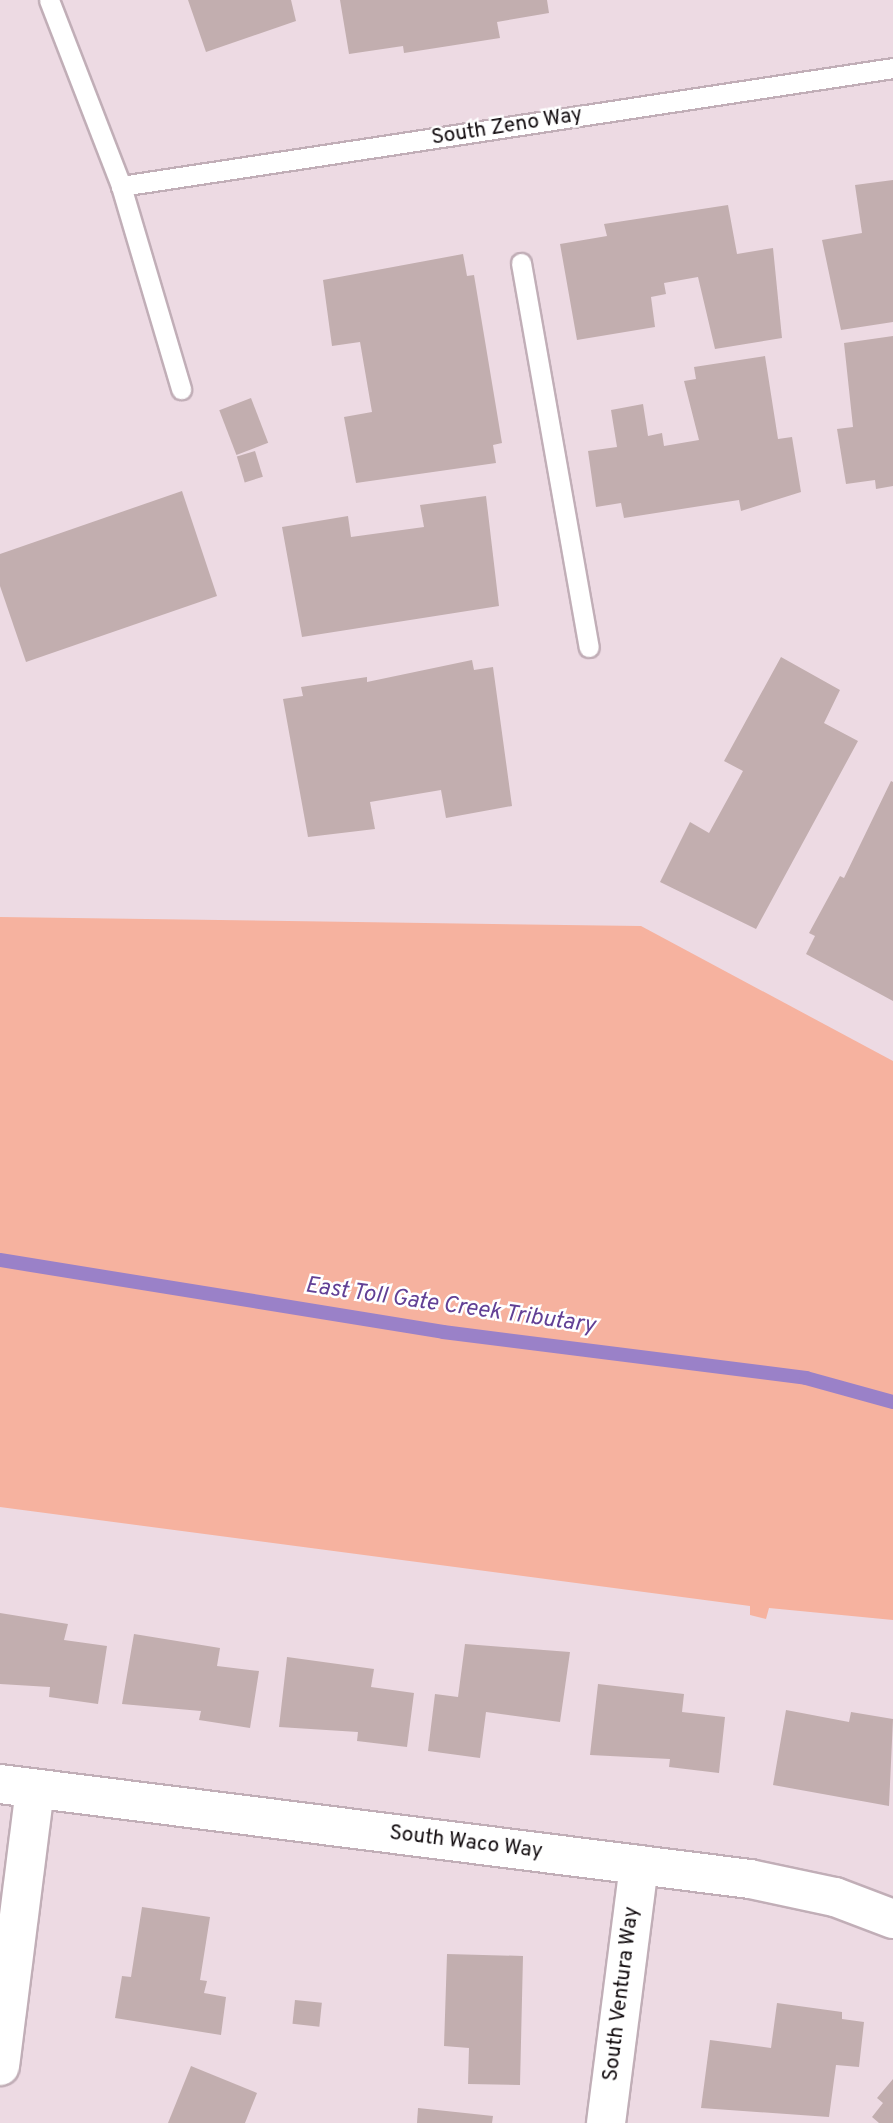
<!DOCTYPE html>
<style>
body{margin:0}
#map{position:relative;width:893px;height:2123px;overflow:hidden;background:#eddae3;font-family:Overpass,sans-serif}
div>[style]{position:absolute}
.green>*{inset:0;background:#f6b29f}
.stream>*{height:14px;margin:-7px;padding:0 7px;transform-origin:7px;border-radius:7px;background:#9a81c8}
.building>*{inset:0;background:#c2aeaf;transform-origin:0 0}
.roads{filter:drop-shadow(2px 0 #c1aeb7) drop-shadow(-2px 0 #c1aeb7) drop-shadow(0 2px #c1aeb7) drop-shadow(0 -2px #c1aeb7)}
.lane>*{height:19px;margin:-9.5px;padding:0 9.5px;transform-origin:9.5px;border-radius:9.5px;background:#fff}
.street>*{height:38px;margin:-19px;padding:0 19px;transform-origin:19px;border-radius:19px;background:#fff}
span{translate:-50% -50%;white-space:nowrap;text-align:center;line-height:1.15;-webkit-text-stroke:5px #fff;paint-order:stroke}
.street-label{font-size:21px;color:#110b0e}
.water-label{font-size:23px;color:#624095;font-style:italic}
</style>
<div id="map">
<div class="green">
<i style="clip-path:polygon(0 917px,641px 926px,893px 1061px,893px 1620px,769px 1608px,766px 1619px,750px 1615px,750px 1606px,0 1507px)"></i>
</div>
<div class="stream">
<i style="left:0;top:1260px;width:449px;rotate:9.2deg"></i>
<i style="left:443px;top:1332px;width:366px;rotate:7.2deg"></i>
<i style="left:806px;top:1378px;width:90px;rotate:15.4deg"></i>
</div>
<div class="building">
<i style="clip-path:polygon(188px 0,291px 0,296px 21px,206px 52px)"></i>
<i style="clip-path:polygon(340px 0,547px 0,549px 13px,497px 22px,500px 38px,404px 53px,403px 46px,349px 54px)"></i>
<i style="clip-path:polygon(893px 180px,893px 322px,841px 330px,822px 240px,862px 233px,855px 185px)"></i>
<i style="clip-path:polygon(728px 205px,737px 254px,773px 248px,782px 338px,715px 349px,698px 277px,664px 283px,666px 294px,651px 297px,655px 327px,577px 340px,560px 244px,607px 236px,604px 224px)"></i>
<i style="clip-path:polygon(463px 254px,467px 276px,474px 275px,502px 443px,493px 445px,496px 463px,356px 483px,344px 417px,372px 412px,360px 342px,332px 346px,323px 280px)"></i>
<i style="clip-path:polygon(893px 336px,893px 486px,876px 489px,875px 480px,846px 484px,837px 429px,853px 427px,844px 343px)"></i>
<i style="clip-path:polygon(765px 356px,778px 439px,792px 437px,801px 492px,741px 511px,739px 500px,624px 518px,621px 503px,596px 507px,588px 451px,617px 447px,611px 410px,643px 404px,648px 436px,662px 433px,664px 446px,699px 440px,684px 381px,696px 379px,694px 367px)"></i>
<i style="left:251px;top:398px;width:48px;height:34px;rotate:69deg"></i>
<i style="left:255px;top:451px;width:27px;height:19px;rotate:73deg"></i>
<i style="clip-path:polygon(182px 491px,217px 596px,26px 662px,0 586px,0 554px)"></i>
<i style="clip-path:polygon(486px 496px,499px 606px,302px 637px,282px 527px,348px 516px,351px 537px,424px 527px,420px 505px)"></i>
<i style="clip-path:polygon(781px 657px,840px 690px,824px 723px,858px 741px,756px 929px,660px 882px,690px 822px,709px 833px,743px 771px,724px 761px)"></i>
<i style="clip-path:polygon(472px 660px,474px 670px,493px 667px,512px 806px,446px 818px,441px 790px,370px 802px,375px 829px,308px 837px,283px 699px,303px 696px,301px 687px,367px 677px,367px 682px)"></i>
<i style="clip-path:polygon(891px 781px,893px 782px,893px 1001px,806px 954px,815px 936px,809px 933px,840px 876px,844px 878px)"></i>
<i style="clip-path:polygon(0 1613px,68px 1624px,64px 1640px,107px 1646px,98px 1704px,49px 1697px,50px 1687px,0 1684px)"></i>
<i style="clip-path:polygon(134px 1634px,220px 1648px,217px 1666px,259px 1671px,250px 1728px,199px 1720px,201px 1711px,122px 1704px)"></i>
<i style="clip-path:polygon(465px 1644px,570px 1652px,560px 1722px,486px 1712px,480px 1758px,428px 1751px,435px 1694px,458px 1697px)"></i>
<i style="clip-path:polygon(287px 1657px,374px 1669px,371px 1687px,414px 1693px,407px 1747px,357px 1741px,358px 1732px,279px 1727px)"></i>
<i style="clip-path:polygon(598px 1684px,684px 1694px,682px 1712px,725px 1717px,719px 1773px,669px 1767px,670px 1759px,590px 1755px)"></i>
<i style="clip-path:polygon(786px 1710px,849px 1722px,851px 1712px,893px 1719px,889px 1806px,773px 1785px)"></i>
<i style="clip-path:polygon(142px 1907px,210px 1917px,200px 1980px,207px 1981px,204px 1993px,226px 1997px,221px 2035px,115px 2018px,122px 1976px,131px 1977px)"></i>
<i style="clip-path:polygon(447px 1954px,523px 1956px,520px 2085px,468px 2084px,469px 2048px,444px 2046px)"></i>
<i style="left:295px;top:2000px;width:27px;height:24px;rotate:6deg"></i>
<i style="clip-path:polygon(777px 2003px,842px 2012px,842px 2019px,864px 2022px,859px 2067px,836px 2065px,829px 2117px,701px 2108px,710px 2040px,771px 2048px)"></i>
<i style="clip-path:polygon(191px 2066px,257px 2093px,245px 2123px,168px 2123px)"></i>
<i style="clip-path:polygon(893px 2079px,893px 2123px,879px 2123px,872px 2117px,883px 2103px,877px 2098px)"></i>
<i style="clip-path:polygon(418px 2108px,493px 2116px,492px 2123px,417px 2123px)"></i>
</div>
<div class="roads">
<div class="lane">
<i style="left:49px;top:0;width:199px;rotate:68.8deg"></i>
<i style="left:121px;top:186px;width:212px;rotate:73.5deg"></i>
<i style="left:121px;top:186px;width:781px;rotate:-8.69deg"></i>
<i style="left:521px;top:263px;width:390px;rotate:80deg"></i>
</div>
<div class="street">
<i style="left:0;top:1784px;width:756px;rotate:7.22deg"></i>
<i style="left:750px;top:1879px;width:87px;rotate:12deg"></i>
<i style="left:835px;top:1897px;width:62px;rotate:20.8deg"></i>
<i style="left:0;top:2066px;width:279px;rotate:-82.8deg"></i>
<i style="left:606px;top:2123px;width:260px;rotate:-82.7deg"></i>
</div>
</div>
<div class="street-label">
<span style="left:507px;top:127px;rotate:-9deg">South Zeno Way</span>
<span style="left:466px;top:1843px;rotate:7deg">South Waco Way</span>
<span style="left:622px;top:1994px;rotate:-83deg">South Ventura Way</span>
</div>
<div class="water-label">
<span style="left:450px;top:1307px;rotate:8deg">East Toll Gate Creek Tributary</span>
</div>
</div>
